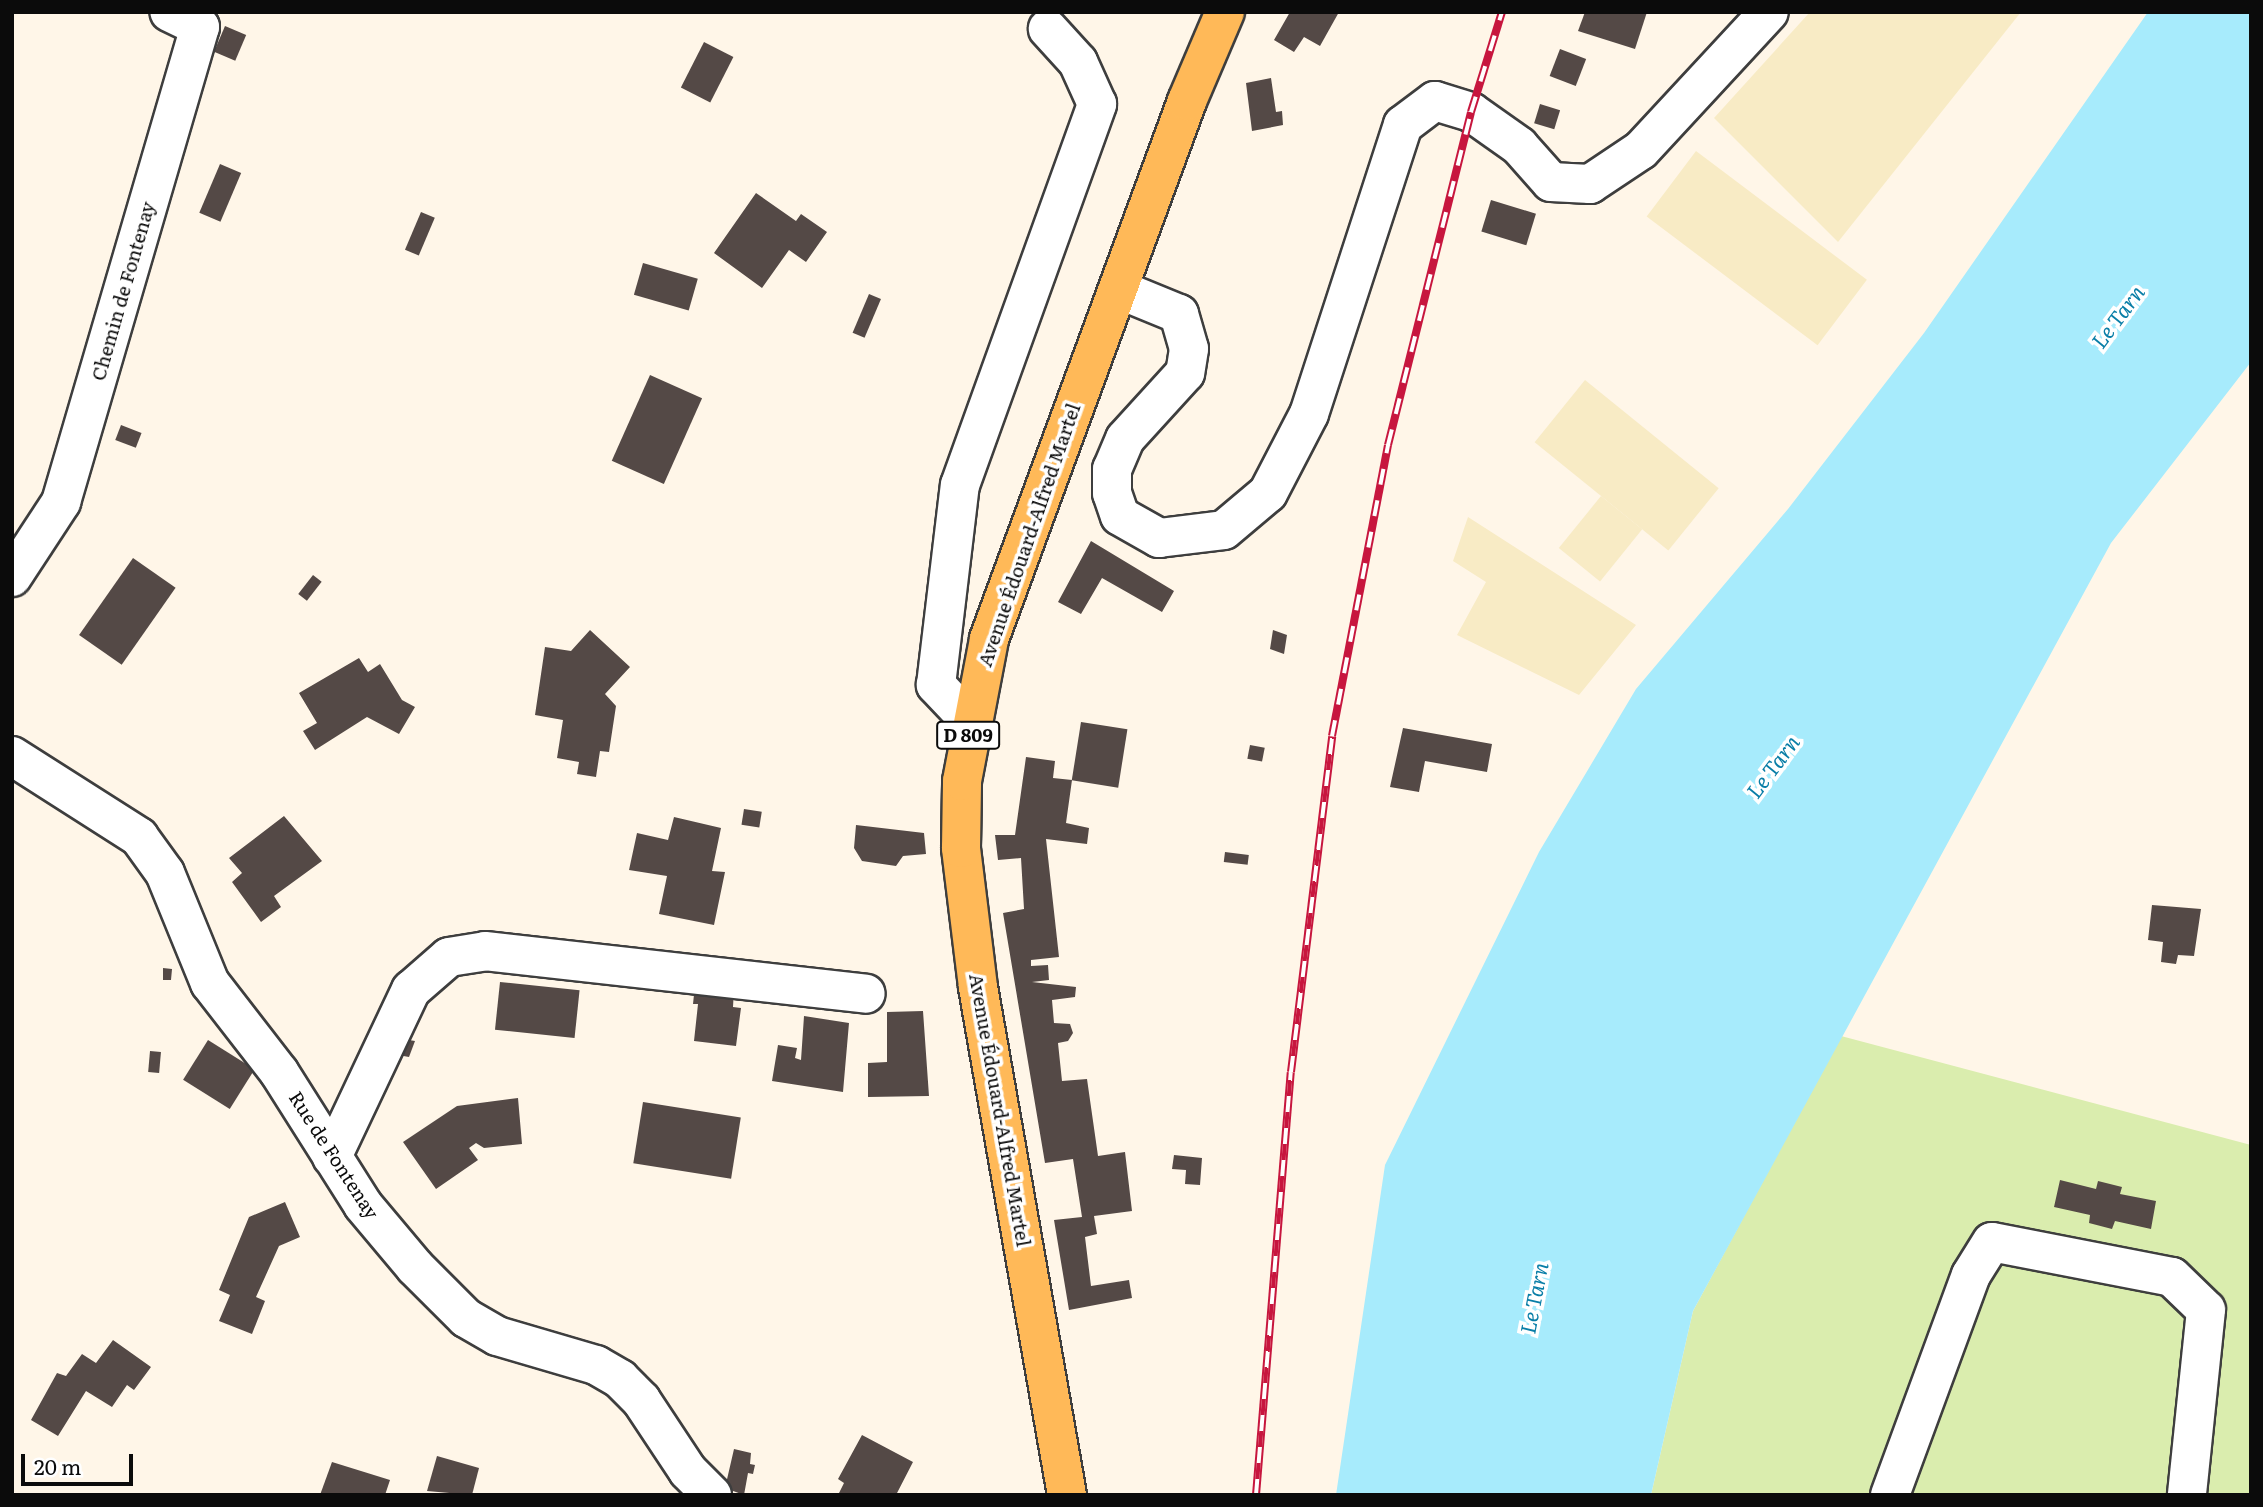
<!DOCTYPE html>
<meta charset="utf-8">
<style>
body{margin:0}
#map{position:relative;width:2263px;height:1507px;overflow:hidden;background:#fff6e8;font-family:Literata,serif}
div>[style]{position:absolute}
.farmland>*{inset:0;background:#f8ebc5;transform-origin:0 0}
.green>*{inset:0;background:#daedae}
.water>*{inset:0;background:#a7ebfc}
.building>*{inset:0;background:#544946;transform-origin:0 0}
.roads{filter:drop-shadow(2px 0 #3e3e3e) drop-shadow(-2px 0 #3e3e3e) drop-shadow(0 2px #3e3e3e) drop-shadow(0 -2px #3e3e3e)}
.minor>*{height:38px;margin:-19px;padding:0 19px;transform-origin:19px;border-radius:19px;background:#fff}
.major>*{height:38px;margin:-19px;padding:0 19px;transform-origin:19px;border-radius:19px;background:#ffb958}
.rail>*{height:8px;margin-top:-4px;transform-origin:0;background:repeating-linear-gradient(90deg,#fff 0 16px,#c7163e 0 32px);box-sizing:border-box;border-block:2px solid #c7163e}
span{translate:-50% -50%;white-space:nowrap;text-align:center;line-height:1.15;-webkit-text-stroke:7px #fff;paint-order:stroke}
.shield-label span{padding:2px 5px;background:#fff;border:2px solid;border-radius:5px;-webkit-text-stroke-width:0}
.shield-label{font-size:18px;color:#0b0b0b;font-weight:700}
.street-label{font-size:19px;color:#0b0b0b}
.water-label{font-size:21px;color:#097ea7;font-style:italic}
.frame{position:absolute;inset:0;border:14px solid #0b0b0b;pointer-events:none}
.scale{position:absolute;left:21px;top:1454px;width:112px;height:32px;box-sizing:border-box;border:4px solid #0b0b0b;border-top:0;padding-left:9px;font-size:21px;line-height:24px;white-space:nowrap;color:#0b0b0b;-webkit-text-stroke:5px #fff;paint-order:stroke}
</style>
<div id="map">
<div class="farmland">
<i style="clip-path:polygon(1810px 12px,2021px 12px,1838px 242px,1714px 118px)"></i>
<i style="left:1696px;top:151px;width:214px;height:82px;rotate:37deg"></i>
<i style="left:1585px;top:380px;width:172px;height:80px;rotate:39deg"></i>
<i style="left:1601px;top:496px;width:53px;height:67px;rotate:39deg"></i>
<i style="clip-path:polygon(1468px 517px,1636px 625px,1579px 695px,1457px 635px,1486px 582px,1453px 561px)"></i>
</div>
<div class="green">
<i style="clip-path:polygon(1841px 1036px,2251px 1145px,2251px 1495px,1651px 1495px,1693px 1311px)"></i>
</div>
<div class="water">
<i style="clip-path:polygon(2148px 12px,2251px 12px,2251px 362px,2111px 543px,1693px 1311px,1651px 1495px,1336px 1495px,1385px 1165px,1539px 852px,1636px 689px,1788px 509px,1924px 333px)"></i>
</div>
<div class="building">
<i style="clip-path:polygon(1290px 12px,1339px 12px,1320px 46px,1304px 37px,1294px 52px,1274px 40px)"></i>
<i style="clip-path:polygon(1585px 12px,1647px 12px,1635px 49px,1578px 31px)"></i>
<i style="left:225px;top:26px;width:23px;height:28px;rotate:23deg"></i>
<i style="left:704px;top:42px;width:33px;height:51px;rotate:27deg"></i>
<i style="left:1560px;top:49px;width:28px;height:29px;rotate:21deg"></i>
<i style="clip-path:polygon(1271px 78px,1276px 112px,1282px 111px,1283px 125px,1252px 131px,1246px 83px)"></i>
<i style="left:1540px;top:104px;width:21px;height:20px;rotate:17deg"></i>
<i style="left:220px;top:164px;width:23px;height:53px;rotate:23deg"></i>
<i style="clip-path:polygon(756px 193px,796px 221px,801px 214px,827px 232px,806px 262px,789px 250px,762px 288px,714px 253px)"></i>
<i style="left:1491px;top:200px;width:47px;height:33px;rotate:17deg"></i>
<i style="left:421px;top:212px;width:15px;height:41px;rotate:23deg"></i>
<i style="left:643px;top:263px;width:57px;height:33px;rotate:16deg"></i>
<i style="left:869px;top:294px;width:13px;height:42px;rotate:23deg"></i>
<i style="left:650px;top:375px;width:57px;height:94px;rotate:24deg"></i>
<i style="left:121px;top:425px;width:22px;height:16px;rotate:21deg"></i>
<i style="clip-path:polygon(1091px 541px,1174px 591px,1162px 612px,1102px 578px,1081px 614px,1058px 602px)"></i>
<i style="left:133px;top:558px;width:52px;height:94px;rotate:35deg"></i>
<i style="left:313px;top:575px;width:11px;height:24px;rotate:38deg"></i>
<i style="clip-path:polygon(590px 630px,630px 667px,605px 694px,616px 706px,609px 752px,600px 751px,596px 777px,577px 774px,579px 762px,557px 758px,563px 720px,535px 715px,545px 647px,571px 651px)"></i>
<i style="clip-path:polygon(1273px 630px,1287px 635px,1284px 654px,1270px 649px)"></i>
<i style="clip-path:polygon(359px 658px,368px 672px,380px 664px,402px 700px,415px 707px,399px 734px,367px 717px,315px 750px,303px 731px,317px 723px,299px 693px)"></i>
<i style="left:1081px;top:722px;width:47px;height:59px;rotate:9deg"></i>
<i style="clip-path:polygon(1403px 728px,1492px 744px,1487px 772px,1425px 761px,1419px 792px,1390px 787px)"></i>
<i style="left:1250px;top:745px;width:15px;height:14px;rotate:11deg"></i>
<i style="clip-path:polygon(1026px 757px,1055px 761px,1053px 778px,1072px 780px,1066px 823px,1089px 828px,1087px 844px,1046px 839px,1059px 957px,1031px 960px,1031px 966px,1048px 965px,1049px 980px,1032px 982px,1076px 987px,1075px 997px,1052px 1000px,1054px 1023px,1070px 1024px,1073px 1033px,1068px 1041px,1058px 1043px,1062px 1081px,1087px 1079px,1098px 1156px,1125px 1152px,1132px 1211px,1094px 1216px,1097px 1234px,1085px 1237px,1091px 1286px,1129px 1280px,1132px 1298px,1069px 1310px,1054px 1220px,1082px 1217px,1073px 1159px,1045px 1163px,1003px 913px,1024px 909px,1021px 858px,998px 860px,995px 835px,1015px 835px)"></i>
<i style="left:744px;top:809px;width:18px;height:16px;rotate:9deg"></i>
<i style="clip-path:polygon(284px 816px,322px 861px,274px 896px,281px 907px,261px 922px,232px 882px,242px 873px,229px 858px)"></i>
<i style="clip-path:polygon(674px 817px,721px 828px,712px 871px,725px 872px,714px 925px,659px 914px,667px 876px,629px 870px,637px 833px,668px 840px)"></i>
<i style="clip-path:polygon(856px 825px,924px 833px,926px 854px,903px 856px,896px 866px,862px 861px,854px 848px)"></i>
<i style="left:1225px;top:852px;width:24px;height:10px;rotate:7deg"></i>
<i style="clip-path:polygon(2152px 905px,2201px 909px,2194px 956px,2178px 955px,2176px 964px,2161px 962px,2163px 942px,2148px 940px)"></i>
<i style="clip-path:polygon(163px 968px,172px 969px,171px 980px,163px 980px)"></i>
<i style="left:500px;top:982px;width:80px;height:48px;rotate:6deg"></i>
<i style="clip-path:polygon(695px 985px,734px 989px,733px 1007px,741px 1008px,736px 1046px,694px 1041px,698px 1004px,693px 1004px)"></i>
<i style="clip-path:polygon(923px 1011px,929px 1096px,868px 1097px,868px 1063px,887px 1062px,887px 1012px)"></i>
<i style="clip-path:polygon(804px 1016px,849px 1023px,843px 1092px,772px 1081px,778px 1045px,797px 1048px,795px 1058px,801px 1060px)"></i>
<i style="clip-path:polygon(403px 1039px,415px 1041px,409px 1057px,398px 1055px)"></i>
<i style="left:208px;top:1040px;width:55px;height:47px;rotate:32deg"></i>
<i style="left:150px;top:1051px;width:11px;height:21px;rotate:5deg"></i>
<i style="clip-path:polygon(518px 1098px,522px 1144px,484px 1148px,476px 1143px,469px 1148px,478px 1160px,436px 1189px,403px 1142px,457px 1106px)"></i>
<i style="left:643px;top:1102px;width:99px;height:62px;rotate:9deg"></i>
<i style="clip-path:polygon(1174px 1155px,1202px 1158px,1200px 1185px,1185px 1184px,1186px 1170px,1172px 1169px)"></i>
<i style="clip-path:polygon(2060px 1180px,2096px 1189px,2098px 1181px,2122px 1187px,2120px 1194px,2156px 1201px,2151px 1229px,2115px 1221px,2112px 1229px,2089px 1223px,2090px 1215px,2054px 1207px)"></i>
<i style="clip-path:polygon(285px 1202px,300px 1237px,279px 1246px,256px 1297px,265px 1301px,252px 1334px,219px 1321px,230px 1295px,219px 1290px,249px 1217px)"></i>
<i style="clip-path:polygon(113px 1340px,151px 1367px,134px 1390px,127px 1385px,112px 1407px,86px 1391px,58px 1436px,31px 1420px,57px 1373px,66px 1376px,82px 1354px,96px 1363px)"></i>
<i style="clip-path:polygon(862px 1435px,913px 1462px,896px 1495px,838px 1495px,844px 1483px,838px 1479px)"></i>
<i style="clip-path:polygon(734px 1449px,751px 1453px,750px 1464px,755px 1465px,753px 1474px,748px 1473px,744px 1495px,725px 1488px)"></i>
<i style="clip-path:polygon(437px 1456px,479px 1468px,472px 1495px,427px 1491px)"></i>
<i style="clip-path:polygon(332px 1462px,390px 1480px,385px 1495px,320px 1495px)"></i>
</div>
<div class="roads">
<div class="minor">
<i style="left:1118px;top:289px;width:66px;rotate:22.3deg"></i>
<i style="left:1179px;top:314px;width:36px;rotate:74deg"></i>
<i style="left:1189px;top:349px;width:24px;rotate:99deg"></i>
<i style="left:1185px;top:373px;width:89px;rotate:132.3deg"></i>
<i style="left:1125px;top:439px;width:33px;rotate:113deg"></i>
<i style="left:1112px;top:469px;width:24px;rotate:90deg"></i>
<i style="left:1112px;top:493px;width:24px;rotate:71deg"></i>
<i style="left:1120px;top:516px;width:45px;rotate:29.4deg"></i>
<i style="left:1159px;top:538px;width:65px;rotate:-7deg"></i>
<i style="left:1224px;top:530px;width:57px;rotate:-40.1deg"></i>
<i style="left:1268px;top:493px;width:89px;rotate:-62.6deg"></i>
<i style="left:1309px;top:414px;width:304px;rotate:-72deg"></i>
<i style="left:1403px;top:125px;width:40px;rotate:-37deg"></i>
<i style="left:1435px;top:101px;width:38px;rotate:17deg"></i>
<i style="left:1471px;top:112px;width:59px;rotate:35.3deg"></i>
<i style="left:1519px;top:146px;width:48px;rotate:48.4deg"></i>
<i style="left:1551px;top:182px;width:39px;rotate:3deg"></i>
<i style="left:1590px;top:184px;width:61px;rotate:-33.7deg"></i>
<i style="left:1641px;top:150px;width:188px;rotate:-47.2deg"></i>
<i style="left:12px;top:577px;width:90px;rotate:-56.8deg"></i>
<i style="left:61px;top:502px;width:495px;rotate:-73.7deg"></i>
<i style="left:200px;top:27px;width:34px;rotate:-154deg"></i>
<i style="left:970px;top:721px;width:50px;rotate:-133.4deg"></i>
<i style="left:936px;top:685px;width:201px;rotate:-83.2deg"></i>
<i style="left:960px;top:485px;width:405px;rotate:-70.2deg"></i>
<i style="left:1097px;top:104px;width:46px;rotate:-114.3deg"></i>
<i style="left:1078px;top:62px;width:45px;rotate:-132.3deg"></i>
<i style="left:12px;top:756px;width:151px;rotate:32.5deg"></i>
<i style="left:139px;top:837px;width:44px;rotate:54.2deg"></i>
<i style="left:165px;top:873px;width:119px;rotate:67.8deg"></i>
<i style="left:210px;top:983px;width:113px;rotate:52.2deg"></i>
<i style="left:279px;top:1072px;width:157px;rotate:57.7deg"></i>
<i style="left:363px;top:1205px;width:81px;rotate:50deg"></i>
<i style="left:415px;top:1267px;width:72px;rotate:45deg"></i>
<i style="left:466px;top:1318px;width:36px;rotate:30deg"></i>
<i style="left:497px;top:1336px;width:103px;rotate:16.3deg"></i>
<i style="left:596px;top:1365px;width:28px;rotate:30deg"></i>
<i style="left:620px;top:1379px;width:30px;rotate:45deg"></i>
<i style="left:641px;top:1400px;width:85px;rotate:56.5deg"></i>
<i style="left:688px;top:1471px;width:34px;rotate:45deg"></i>
<i style="left:332px;top:1157px;width:185px;rotate:-64.7deg"></i>
<i style="left:411px;top:990px;width:50px;rotate:-41deg"></i>
<i style="left:449px;top:957px;width:36px;rotate:-9deg"></i>
<i style="left:485px;top:951px;width:383px;rotate:6.4deg"></i>
<i style="left:1890px;top:1495px;width:234px;rotate:-69.8deg"></i>
<i style="left:1971px;top:1275px;width:39px;rotate:-58deg"></i>
<i style="left:1992px;top:1242px;width:183px;rotate:11deg"></i>
<i style="left:2172px;top:1277px;width:47px;rotate:44.1deg"></i>
<i style="left:2206px;top:1310px;width:186px;rotate:95.9deg"></i>
</div>
<div class="major">
<i style="left:1067px;top:1495px;width:516px;rotate:-99.94deg"></i>
<i style="left:978px;top:987px;width:140px;rotate:-97deg"></i>
<i style="left:961px;top:848px;width:67px;rotate:-89.1deg"></i>
<i style="left:962px;top:781px;width:145px;rotate:-79.2deg"></i>
<i style="left:989px;top:639px;width:573px;rotate:-69.79deg"></i>
<i style="left:1187px;top:101px;width:97px;rotate:-66.9deg"></i>
</div>
</div>
<div class="rail">
<i style="left:1256px;top:1495px;width:424px;rotate:-85.3deg"></i>
<i style="left:1291px;top:1072px;width:338px;rotate:-83deg"></i>
<i style="left:1332px;top:736px;width:296px;rotate:-79.1deg"></i>
<i style="left:1388px;top:445px;width:343px;rotate:-76deg"></i>
<i style="left:1471px;top:112px;width:105px;rotate:-72.8deg"></i>
</div>
<div class="shield-label">
<span style="left:968px;top:735px">D 809</span>
</div>
<div class="street-label">
<span style="left:123px;top:291px;rotate:-74deg">Chemin de Fontenay</span>
<span style="left:1029px;top:535px;rotate:-71deg">Avenue Édouard-Alfred Martel</span>
<span style="left:1000px;top:1110px;rotate:80deg">Avenue Édouard-Alfred Martel</span>
<span style="left:334px;top:1155px;rotate:57deg">Rue de Fontenay</span>
</div>
<div class="water-label">
<span style="left:2117px;top:316px;rotate:-53deg">Le Tarn</span>
<span style="left:1772px;top:766px;rotate:-53deg">Le Tarn</span>
<span style="left:1533px;top:1298px;rotate:-79deg">Le Tarn</span>
</div>
<div class="frame"></div>
<div class="scale">20 m</div>
</div>
